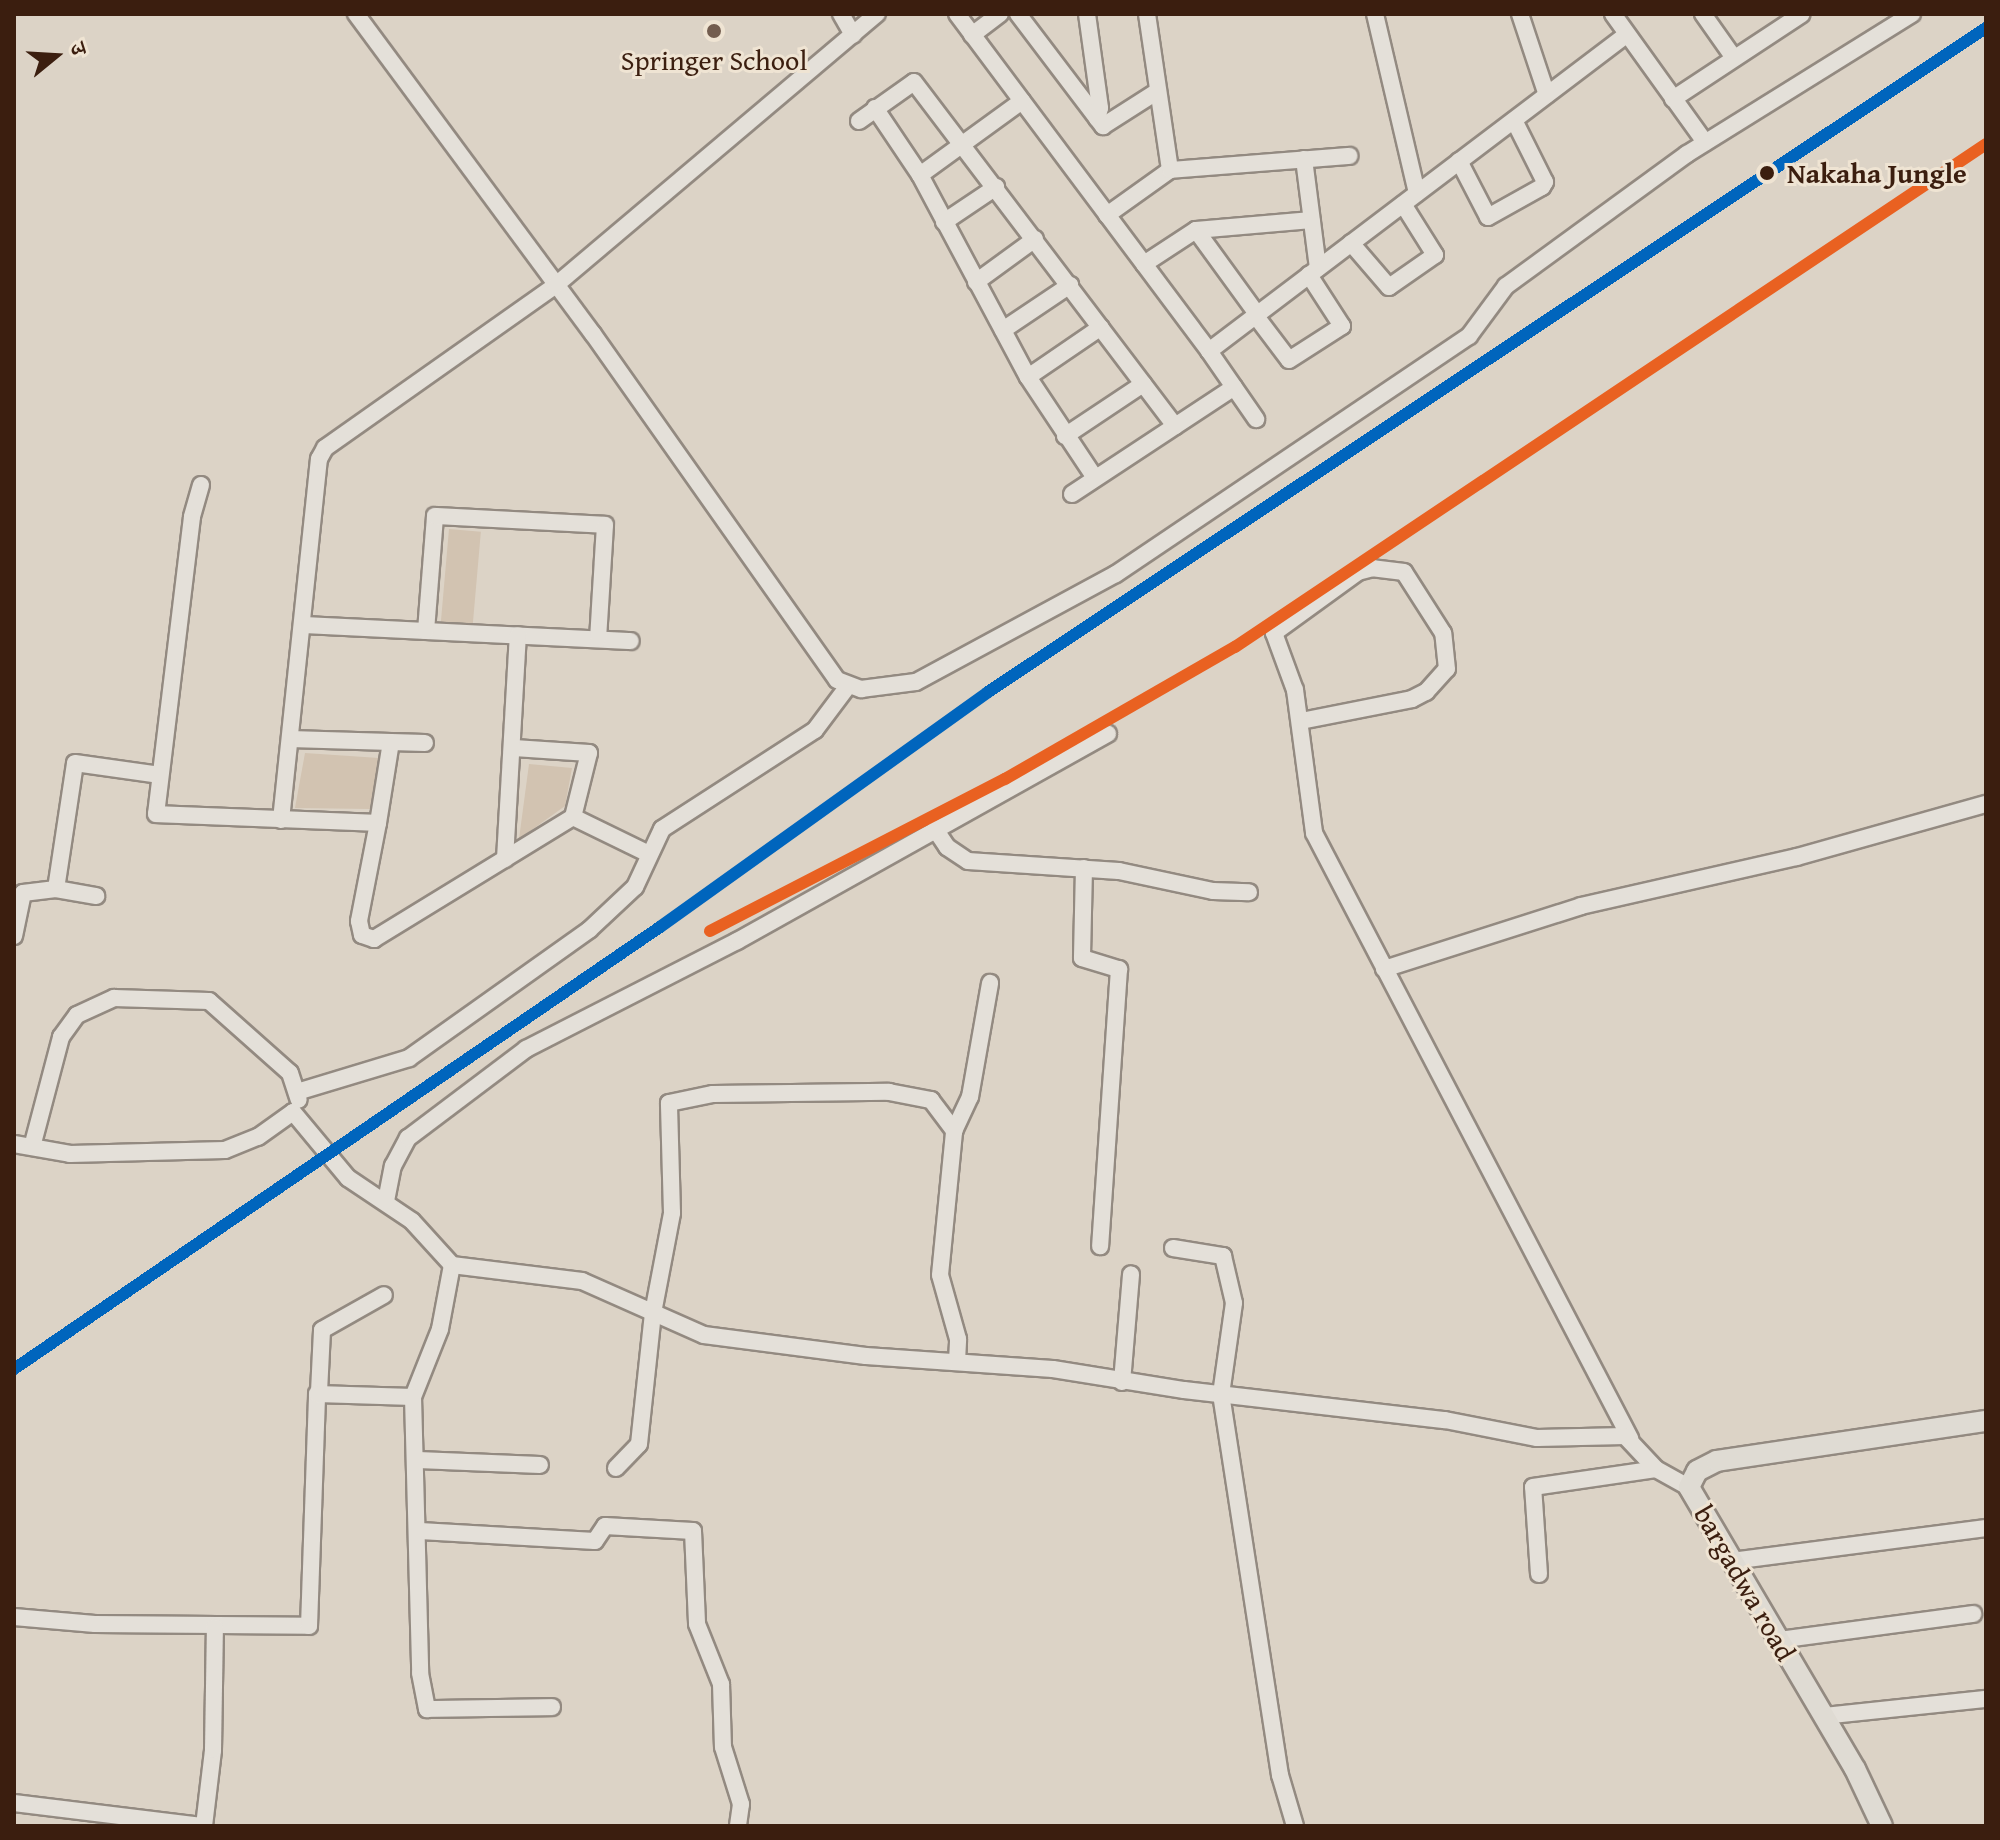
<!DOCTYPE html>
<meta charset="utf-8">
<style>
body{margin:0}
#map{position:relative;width:2000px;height:1840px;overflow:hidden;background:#dcd3c6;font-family:"Gentium Book Plus","Noto Serif Devanagari",serif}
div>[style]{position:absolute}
.green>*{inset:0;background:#d2c3b1;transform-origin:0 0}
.roads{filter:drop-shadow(2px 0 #938a81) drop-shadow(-2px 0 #938a81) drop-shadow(0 2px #938a81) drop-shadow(0 -2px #938a81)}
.minor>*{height:16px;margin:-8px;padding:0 8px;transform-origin:8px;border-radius:8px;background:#e4e0d9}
.major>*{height:20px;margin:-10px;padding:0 10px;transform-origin:10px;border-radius:10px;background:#dfdbd3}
.rail-1>*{height:12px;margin:-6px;padding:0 6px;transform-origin:6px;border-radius:6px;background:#0065bd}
.rail-2>*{height:12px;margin:-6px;padding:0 6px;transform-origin:6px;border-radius:6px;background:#e96121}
.dots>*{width:22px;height:22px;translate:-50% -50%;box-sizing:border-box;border:4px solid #efe4d3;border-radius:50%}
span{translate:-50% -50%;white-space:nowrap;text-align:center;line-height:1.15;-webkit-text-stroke:6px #efe4d3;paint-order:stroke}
.poi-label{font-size:28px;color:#3b1e0f}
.stop-label{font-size:28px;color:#3b1e0f;font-weight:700}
.left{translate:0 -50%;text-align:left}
.street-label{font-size:28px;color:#3b1e0f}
.frame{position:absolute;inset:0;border:16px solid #3b1e0f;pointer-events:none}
.north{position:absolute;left:16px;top:16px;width:80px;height:80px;-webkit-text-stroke:6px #efe4d3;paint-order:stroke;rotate:72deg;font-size:22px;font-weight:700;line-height:32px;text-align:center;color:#3b1e0f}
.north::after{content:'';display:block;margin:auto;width:28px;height:36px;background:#3b1e0f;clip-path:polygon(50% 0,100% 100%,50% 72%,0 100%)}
</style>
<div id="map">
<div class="green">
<i style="left:449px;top:529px;width:32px;height:94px;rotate:5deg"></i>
<i style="clip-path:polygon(305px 753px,379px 758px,370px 809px,295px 808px)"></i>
<i style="clip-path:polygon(529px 764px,572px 768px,565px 806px,519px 839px)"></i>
</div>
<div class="roads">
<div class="minor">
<i style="left:356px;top:14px;width:398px;rotate:53.5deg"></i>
<i style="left:593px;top:334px;width:423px;rotate:54.8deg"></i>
<i style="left:837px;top:680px;width:26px;rotate:21deg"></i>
<i style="left:861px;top:689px;width:55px;rotate:-7.3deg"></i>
<i style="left:916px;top:682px;width:227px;rotate:-28.4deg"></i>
<i style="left:1116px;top:574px;width:426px;rotate:-34deg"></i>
<i style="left:1469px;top:336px;width:62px;rotate:-53.5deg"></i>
<i style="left:1506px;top:286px;width:224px;rotate:-36.1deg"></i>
<i style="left:1687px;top:154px;width:265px;rotate:-31.9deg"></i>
<i style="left:841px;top:14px;width:24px;rotate:60deg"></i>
<i style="left:957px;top:14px;width:421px;rotate:53.2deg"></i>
<i style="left:1209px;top:351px;width:523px;rotate:-37.15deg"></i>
<i style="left:1018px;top:14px;width:141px;rotate:52.8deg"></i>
<i style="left:1103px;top:126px;width:65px;rotate:-32.5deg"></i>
<i style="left:1087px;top:14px;width:95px;rotate:82.1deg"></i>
<i style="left:1100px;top:108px;width:11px;rotate:105deg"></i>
<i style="left:1147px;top:14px;width:158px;rotate:81.6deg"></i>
<i style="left:1375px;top:14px;width:184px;rotate:76.8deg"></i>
<i style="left:1520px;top:14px;width:85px;rotate:71.6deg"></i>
<i style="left:1613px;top:14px;width:158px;rotate:54.3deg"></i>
<i style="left:1703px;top:14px;width:54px;rotate:54.8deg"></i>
<i style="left:972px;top:35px;width:35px;rotate:-37deg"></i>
<i style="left:1673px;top:99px;width:154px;rotate:-33.4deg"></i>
<i style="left:875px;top:108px;width:81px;rotate:56.1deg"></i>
<i style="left:920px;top:175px;width:126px;rotate:-36deg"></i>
<i style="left:859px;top:121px;width:67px;rotate:-35.3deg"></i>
<i style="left:914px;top:82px;width:432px;rotate:52.8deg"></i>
<i style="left:1304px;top:159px;width:110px;rotate:82.7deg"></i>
<i style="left:1459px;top:161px;width:63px;rotate:62.6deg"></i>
<i style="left:1488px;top:217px;width:62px;rotate:-29.1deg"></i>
<i style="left:1542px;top:187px;width:6px;rotate:-59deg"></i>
<i style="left:1545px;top:182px;width:69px;rotate:-116.6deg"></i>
<i style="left:920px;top:175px;width:229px;rotate:61.9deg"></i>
<i style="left:1028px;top:377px;width:121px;rotate:56.4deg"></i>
<i style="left:1107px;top:215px;width:77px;rotate:-35.5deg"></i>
<i style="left:1170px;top:170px;width:180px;rotate:-4.5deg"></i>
<i style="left:944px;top:222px;width:63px;rotate:-33.9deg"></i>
<i style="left:1196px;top:230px;width:104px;rotate:54deg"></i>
<i style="left:1351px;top:243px;width:58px;rotate:49.2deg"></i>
<i style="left:1389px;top:287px;width:56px;rotate:-34.8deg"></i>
<i style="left:1435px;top:255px;width:60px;rotate:-122.1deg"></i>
<i style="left:1144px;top:264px;width:62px;rotate:-33.2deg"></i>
<i style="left:1196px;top:230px;width:116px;rotate:-4.9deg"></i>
<i style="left:976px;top:282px;width:73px;rotate:-36.1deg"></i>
<i style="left:1255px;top:315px;width:56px;rotate:52.9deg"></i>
<i style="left:1289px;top:360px;width:63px;rotate:-32.7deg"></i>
<i style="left:1342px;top:326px;width:61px;rotate:-122.9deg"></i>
<i style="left:1003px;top:330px;width:81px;rotate:-33.9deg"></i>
<i style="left:1209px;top:351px;width:83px;rotate:55.3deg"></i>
<i style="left:1028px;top:377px;width:88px;rotate:-34.4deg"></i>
<i style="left:1065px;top:436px;width:94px;rotate:-33.7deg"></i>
<i style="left:201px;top:485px;width:33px;rotate:106deg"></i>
<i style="left:192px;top:517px;width:299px;rotate:96.9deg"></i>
<i style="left:156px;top:814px;width:222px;rotate:2.3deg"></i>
<i style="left:378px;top:823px;width:100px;rotate:101deg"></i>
<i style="left:359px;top:921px;width:14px;rotate:78deg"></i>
<i style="left:362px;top:935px;width:13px;rotate:18deg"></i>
<i style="left:374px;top:939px;width:233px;rotate:-31.5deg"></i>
<i style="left:573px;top:817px;width:66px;rotate:-76deg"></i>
<i style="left:589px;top:753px;width:75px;rotate:-176.2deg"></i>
<i style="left:1072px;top:494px;width:194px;rotate:-33.4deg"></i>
<i style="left:302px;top:625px;width:329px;rotate:2.8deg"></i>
<i style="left:426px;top:631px;width:115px;rotate:-85.5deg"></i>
<i style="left:435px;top:516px;width:170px;rotate:3deg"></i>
<i style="left:605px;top:525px;width:114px;rotate:93.5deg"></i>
<i style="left:1301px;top:721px;width:113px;rotate:-11.2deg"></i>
<i style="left:1412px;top:699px;width:16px;rotate:-27deg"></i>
<i style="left:1426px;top:692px;width:31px;rotate:-48deg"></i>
<i style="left:1447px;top:669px;width:36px;rotate:-96deg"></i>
<i style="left:1443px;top:633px;width:72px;rotate:-122.6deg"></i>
<i style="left:1404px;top:572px;width:31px;rotate:-173deg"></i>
<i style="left:1373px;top:568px;width:16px;rotate:165deg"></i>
<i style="left:1358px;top:572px;width:104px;rotate:144deg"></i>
<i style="left:1274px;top:633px;width:61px;rotate:69.8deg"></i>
<i style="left:1295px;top:690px;width:144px;rotate:82.4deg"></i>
<i style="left:1314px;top:833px;width:683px;rotate:62.42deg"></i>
<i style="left:290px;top:739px;width:135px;rotate:1.7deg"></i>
<i style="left:573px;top:817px;width:85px;rotate:26deg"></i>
<i style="left:281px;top:820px;width:363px;rotate:-84deg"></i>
<i style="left:319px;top:459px;width:13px;rotate:-61deg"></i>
<i style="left:325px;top:448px;width:283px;rotate:-35.2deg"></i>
<i style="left:556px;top:285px;width:420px;rotate:-40.2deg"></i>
<i style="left:378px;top:823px;width:82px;rotate:-80.9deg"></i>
<i style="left:935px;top:829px;width:22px;rotate:56deg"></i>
<i style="left:947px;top:847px;width:25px;rotate:34deg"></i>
<i style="left:968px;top:861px;width:151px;rotate:3.8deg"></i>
<i style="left:1119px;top:871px;width:96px;rotate:12deg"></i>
<i style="left:1213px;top:891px;width:36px;rotate:2deg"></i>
<i style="left:505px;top:859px;width:224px;rotate:-86.7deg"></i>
<i style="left:1084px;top:868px;width:90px;rotate:91.3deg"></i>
<i style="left:1082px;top:958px;width:39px;rotate:17deg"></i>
<i style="left:1119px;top:969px;width:278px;rotate:93.9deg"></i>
<i style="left:56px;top:889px;width:41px;rotate:9.9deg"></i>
<i style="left:14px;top:936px;width:44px;rotate:-78.2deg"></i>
<i style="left:23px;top:893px;width:33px;rotate:-7deg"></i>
<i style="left:56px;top:889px;width:127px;rotate:-81.4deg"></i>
<i style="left:75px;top:763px;width:86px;rotate:8deg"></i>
<i style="left:1384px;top:969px;width:207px;rotate:-17.7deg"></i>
<i style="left:1581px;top:906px;width:221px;rotate:-12.8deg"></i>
<i style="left:1797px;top:857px;width:196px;rotate:-15.7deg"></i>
<i style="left:300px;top:1091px;width:114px;rotate:-16.8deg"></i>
<i style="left:409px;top:1058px;width:221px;rotate:-35.4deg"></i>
<i style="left:589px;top:930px;width:63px;rotate:-43.1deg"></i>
<i style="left:635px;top:887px;width:64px;rotate:-65deg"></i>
<i style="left:662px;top:829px;width:182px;rotate:-32.9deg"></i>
<i style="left:815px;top:730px;width:55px;rotate:-53.1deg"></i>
<i style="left:14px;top:1144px;width:57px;rotate:10.1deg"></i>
<i style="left:70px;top:1154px;width:155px;rotate:-1.5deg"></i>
<i style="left:225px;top:1150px;width:35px;rotate:-22deg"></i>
<i style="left:258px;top:1137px;width:43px;rotate:-35.5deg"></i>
<i style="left:293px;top:1112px;width:86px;rotate:50.2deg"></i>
<i style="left:348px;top:1178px;width:77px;rotate:33.9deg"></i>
<i style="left:412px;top:1221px;width:59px;rotate:47.7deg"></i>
<i style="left:452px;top:1265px;width:131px;rotate:7deg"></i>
<i style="left:582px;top:1281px;width:133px;rotate:23.9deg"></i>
<i style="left:704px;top:1335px;width:163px;rotate:7.4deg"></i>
<i style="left:866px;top:1356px;width:187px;rotate:4deg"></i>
<i style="left:1053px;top:1369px;width:133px;rotate:9.1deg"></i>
<i style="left:1184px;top:1390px;width:263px;rotate:6.6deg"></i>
<i style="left:1445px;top:1420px;width:94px;rotate:11.1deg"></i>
<i style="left:1537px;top:1438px;width:88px;rotate:-1.3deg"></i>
<i style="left:1625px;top:1436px;width:45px;rotate:46.8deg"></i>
<i style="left:1656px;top:1469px;width:38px;rotate:29deg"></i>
<i style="left:32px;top:1147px;width:114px;rotate:-75.2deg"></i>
<i style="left:61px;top:1037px;width:27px;rotate:-54deg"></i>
<i style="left:77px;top:1015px;width:41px;rotate:-24.7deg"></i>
<i style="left:114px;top:998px;width:95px;rotate:1.8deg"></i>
<i style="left:209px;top:1001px;width:108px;rotate:41.6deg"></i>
<i style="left:290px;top:1073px;width:28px;rotate:72deg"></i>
<i style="left:386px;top:1201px;width:36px;rotate:-79deg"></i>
<i style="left:393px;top:1166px;width:32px;rotate:-62deg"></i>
<i style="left:408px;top:1138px;width:148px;rotate:-37deg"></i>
<i style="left:526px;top:1049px;width:237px;rotate:-27.1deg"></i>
<i style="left:737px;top:941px;width:425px;rotate:-29.2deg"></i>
<i style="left:1173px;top:1248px;width:51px;rotate:9.1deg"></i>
<i style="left:1223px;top:1256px;width:48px;rotate:76.8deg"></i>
<i style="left:1234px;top:1303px;width:92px;rotate:98.1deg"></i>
<i style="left:1221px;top:1394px;width:386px;rotate:81.2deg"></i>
<i style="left:1280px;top:1775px;width:53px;rotate:73.6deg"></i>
<i style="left:957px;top:1361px;width:22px;rotate:-87deg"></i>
<i style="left:958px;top:1339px;width:66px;rotate:-105.7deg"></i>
<i style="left:940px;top:1275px;width:145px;rotate:-84.4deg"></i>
<i style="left:954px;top:1131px;width:38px;rotate:-65deg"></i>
<i style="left:970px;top:1097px;width:116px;rotate:-80deg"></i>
<i style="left:1122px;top:1382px;width:108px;rotate:-85.2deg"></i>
<i style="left:319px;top:1392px;width:62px;rotate:-87.2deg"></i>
<i style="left:322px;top:1330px;width:71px;rotate:-29.4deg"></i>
<i style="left:413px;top:1397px;width:73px;rotate:-68.3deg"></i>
<i style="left:440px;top:1329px;width:65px;rotate:-79.4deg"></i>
<i style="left:418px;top:1460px;width:122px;rotate:2.3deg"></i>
<i style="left:616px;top:1468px;width:33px;rotate:-46deg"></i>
<i style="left:639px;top:1444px;width:132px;rotate:-83.9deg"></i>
<i style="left:653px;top:1313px;width:102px;rotate:-79.2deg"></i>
<i style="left:672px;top:1213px;width:110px;rotate:-91.6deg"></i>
<i style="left:669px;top:1103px;width:45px;rotate:-11.6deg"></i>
<i style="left:713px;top:1094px;width:176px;rotate:-0.7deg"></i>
<i style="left:889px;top:1092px;width:43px;rotate:10.8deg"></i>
<i style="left:931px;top:1100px;width:39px;rotate:53deg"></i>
<i style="left:420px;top:1531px;width:175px;rotate:3.3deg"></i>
<i style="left:595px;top:1541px;width:18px;rotate:-56deg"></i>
<i style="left:605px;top:1526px;width:88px;rotate:3.3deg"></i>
<i style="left:693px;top:1531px;width:93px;rotate:87.5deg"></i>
<i style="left:697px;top:1624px;width:65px;rotate:68.2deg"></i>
<i style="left:721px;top:1684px;width:63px;rotate:88.2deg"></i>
<i style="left:723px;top:1747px;width:60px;rotate:72.5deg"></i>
<i style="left:741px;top:1804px;width:22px;rotate:98deg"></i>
<i style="left:1732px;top:1561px;width:256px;rotate:-7.4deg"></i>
<i style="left:1539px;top:1574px;width:87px;rotate:-93.9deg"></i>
<i style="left:1533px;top:1487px;width:124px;rotate:-8.3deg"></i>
<i style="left:14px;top:1617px;width:81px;rotate:4.9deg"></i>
<i style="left:95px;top:1624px;width:214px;rotate:0.5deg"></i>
<i style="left:309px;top:1626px;width:232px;rotate:-88deg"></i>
<i style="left:317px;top:1394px;width:96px;rotate:1.8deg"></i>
<i style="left:413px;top:1397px;width:276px;rotate:88.5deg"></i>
<i style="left:420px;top:1673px;width:37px;rotate:79deg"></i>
<i style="left:427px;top:1709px;width:125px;rotate:-0.9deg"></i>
<i style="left:1778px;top:1640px;width:197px;rotate:-7.6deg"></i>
<i style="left:1823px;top:1716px;width:164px;rotate:-6deg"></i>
<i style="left:14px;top:1803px;width:187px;rotate:7deg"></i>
<i style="left:204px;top:1826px;width:77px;rotate:-83.2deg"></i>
<i style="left:213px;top:1750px;width:123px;rotate:-89.1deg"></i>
</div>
<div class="major">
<i style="left:1882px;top:1826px;width:63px;rotate:-115.3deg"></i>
<i style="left:1855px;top:1769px;width:327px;rotate:-120.5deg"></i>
<i style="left:1689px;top:1487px;width:18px;rotate:-63deg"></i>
<i style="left:1697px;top:1471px;width:22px;rotate:-27deg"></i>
<i style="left:1717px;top:1461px;width:272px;rotate:-8.5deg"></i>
</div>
</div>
<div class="rail-1">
<i style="left:14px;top:1369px;width:783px;rotate:-34.38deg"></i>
<i style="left:660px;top:927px;width:403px;rotate:-35.6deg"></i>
<i style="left:988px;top:692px;width:1199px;rotate:-33.64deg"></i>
</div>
<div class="rail-2">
<i style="left:710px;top:931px;width:332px;rotate:-27.3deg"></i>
<i style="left:1005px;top:779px;width:265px;rotate:-29.9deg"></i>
<i style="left:1235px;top:647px;width:904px;rotate:-33.81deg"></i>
</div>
<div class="dots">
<i style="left:714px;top:31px;background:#735d4f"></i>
<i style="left:1767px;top:173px;background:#3b1e0f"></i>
</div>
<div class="poi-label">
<span style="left:714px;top:60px">Springer School</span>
</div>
<div class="stop-label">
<span class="left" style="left:1787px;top:173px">Nakaha Jungle</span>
</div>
<div class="street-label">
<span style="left:1745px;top:1583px;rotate:60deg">bargadwa road</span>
</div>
<div class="frame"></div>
<div class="north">उ</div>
</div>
